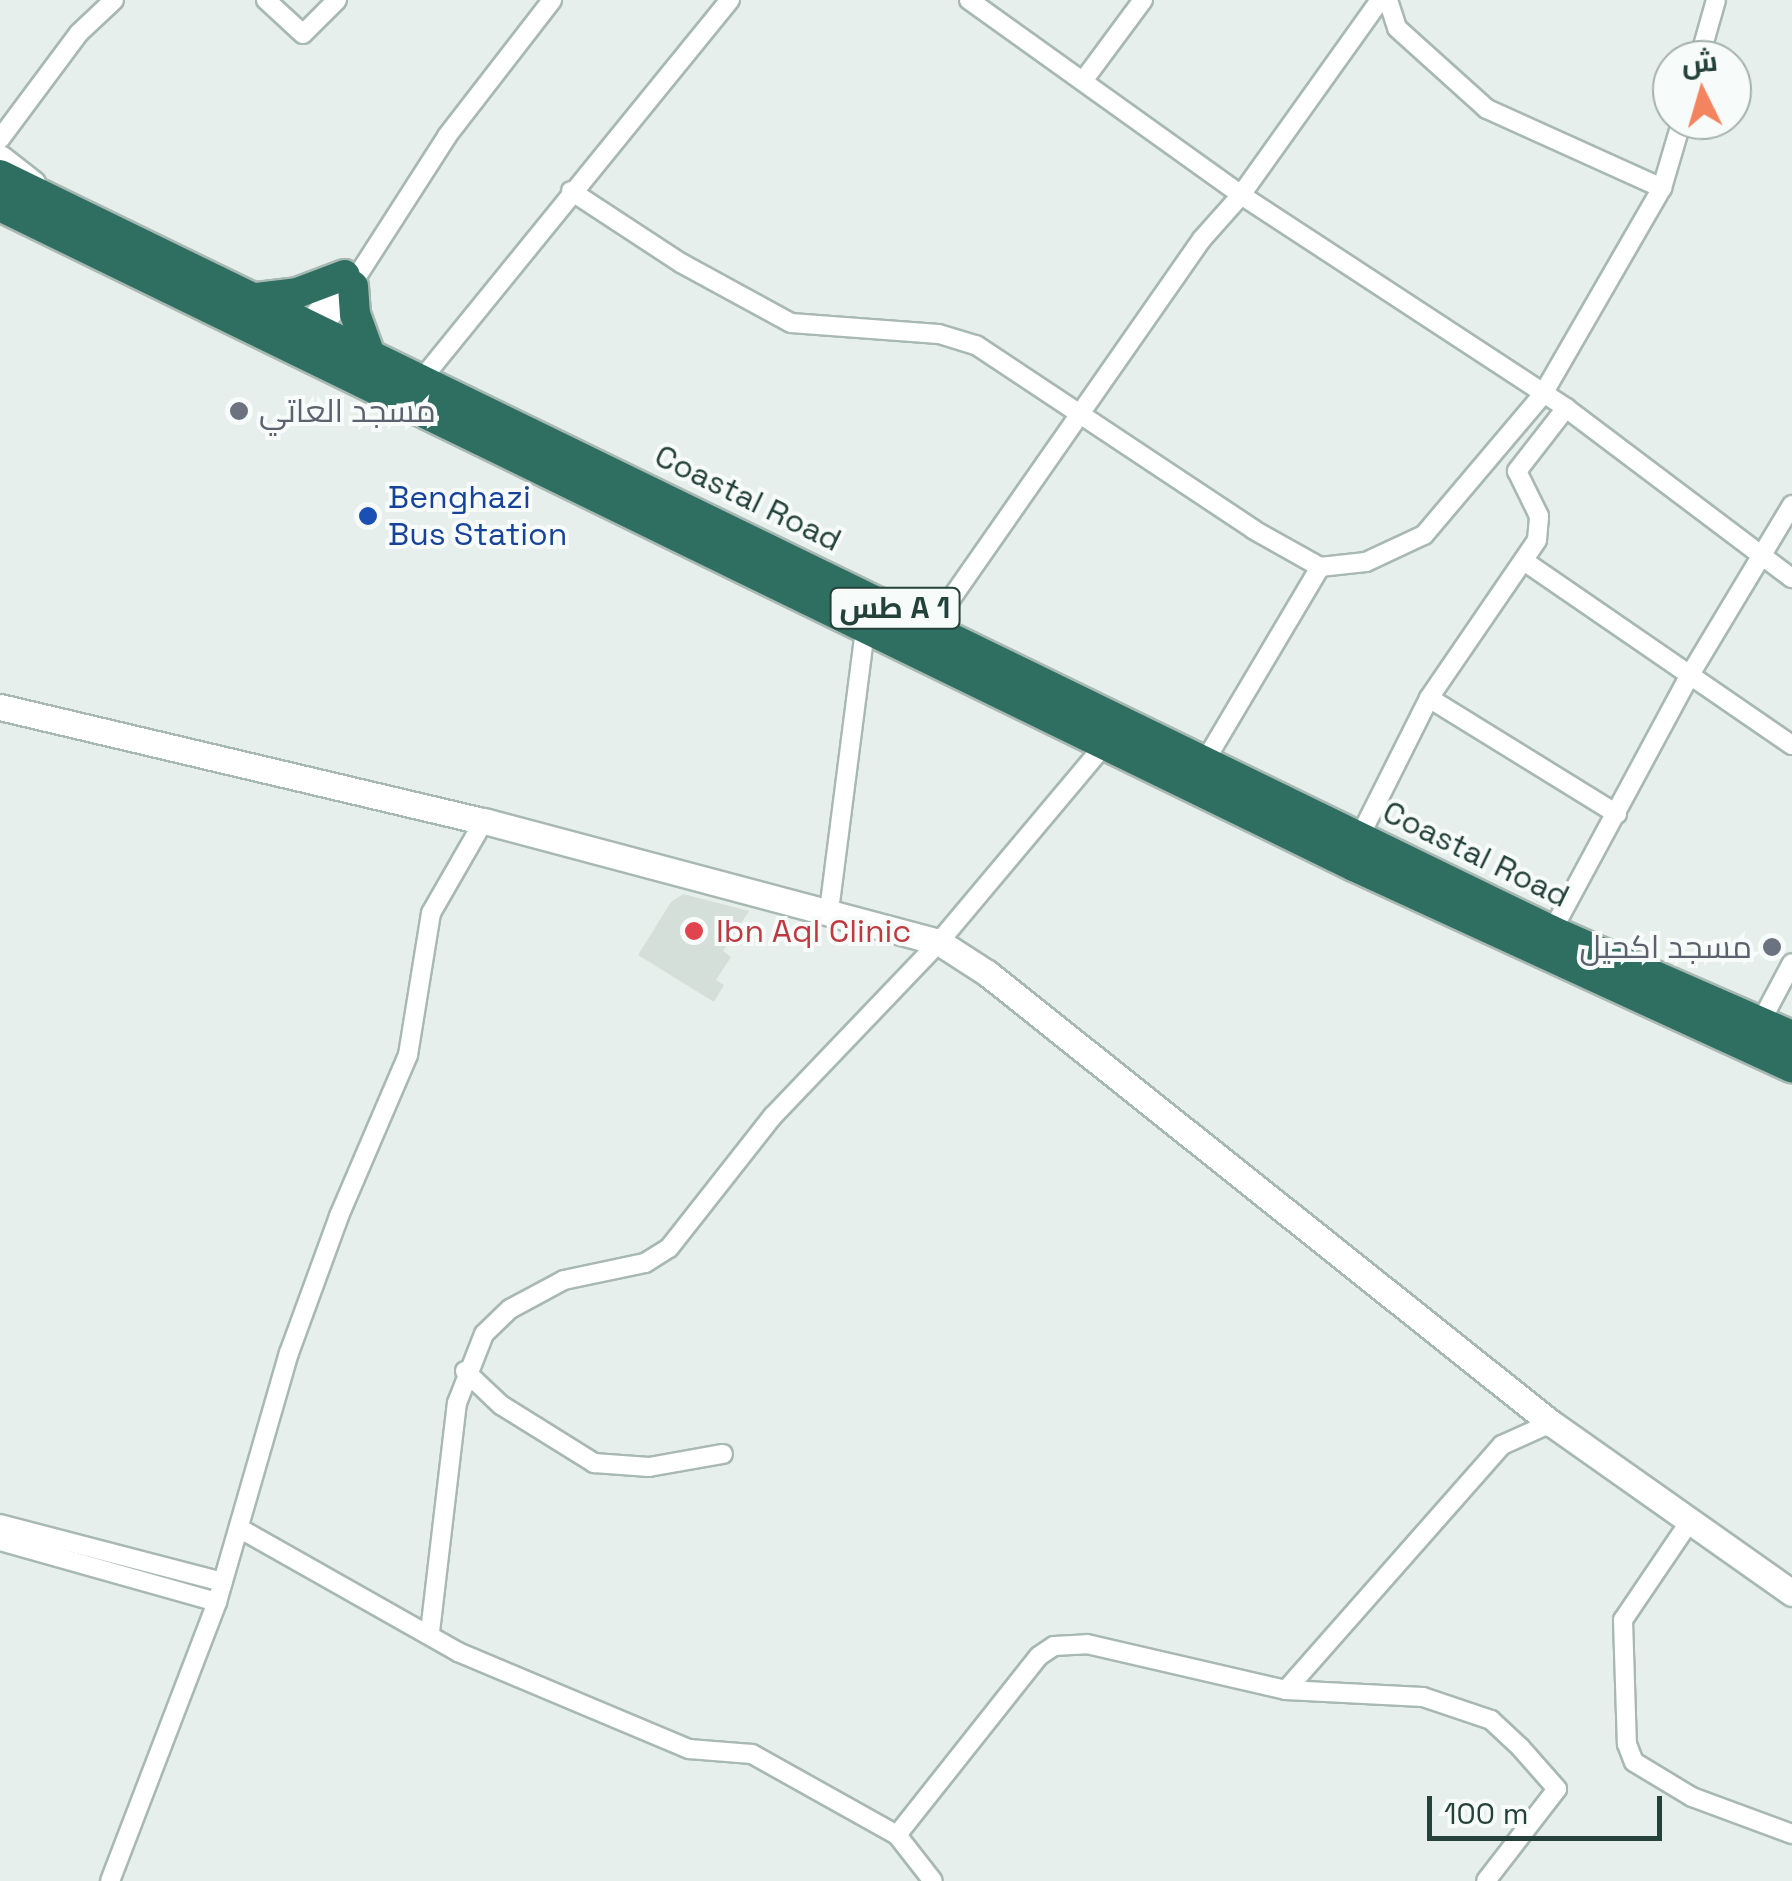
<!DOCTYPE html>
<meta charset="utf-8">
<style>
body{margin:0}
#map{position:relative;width:1792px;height:1881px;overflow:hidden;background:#e6efeb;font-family:"Space Grotesk",Cairo,sans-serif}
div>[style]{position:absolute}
.built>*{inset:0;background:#d4dfda}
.roads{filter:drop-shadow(2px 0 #a8b8b2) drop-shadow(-2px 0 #a8b8b2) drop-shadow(0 2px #a8b8b2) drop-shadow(0 -2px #a8b8b2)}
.street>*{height:18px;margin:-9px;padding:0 9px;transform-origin:9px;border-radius:9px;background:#fff}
.secondary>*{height:25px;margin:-12.5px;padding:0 12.5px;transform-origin:12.5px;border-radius:12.5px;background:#fff}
.highway>*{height:30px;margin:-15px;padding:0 15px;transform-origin:15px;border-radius:15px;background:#2f6f62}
.dots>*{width:28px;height:28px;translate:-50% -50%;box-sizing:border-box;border:5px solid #f7fbf9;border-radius:50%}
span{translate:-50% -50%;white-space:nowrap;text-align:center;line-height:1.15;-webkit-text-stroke:8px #f7fbf9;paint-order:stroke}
.shield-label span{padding:2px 8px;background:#f7fbf9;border:2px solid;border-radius:8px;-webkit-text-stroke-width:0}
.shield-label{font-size:30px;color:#24423a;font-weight:700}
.worship-label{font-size:32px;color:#5b616d}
.left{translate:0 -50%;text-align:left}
.right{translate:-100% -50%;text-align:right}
.transit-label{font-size:32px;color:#164399}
.street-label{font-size:32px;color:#24423a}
.health-label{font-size:32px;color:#be3a42}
.north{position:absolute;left:1652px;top:40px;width:100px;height:100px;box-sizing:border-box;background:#f7fbf9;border:2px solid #a3b1ad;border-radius:50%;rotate:355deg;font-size:28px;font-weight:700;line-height:40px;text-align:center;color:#24423a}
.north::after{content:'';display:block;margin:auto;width:35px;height:45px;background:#f4845f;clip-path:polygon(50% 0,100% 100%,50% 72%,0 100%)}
.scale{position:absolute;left:1427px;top:1796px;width:235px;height:45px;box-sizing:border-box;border:5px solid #24423a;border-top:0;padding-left:12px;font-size:30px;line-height:35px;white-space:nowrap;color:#24423a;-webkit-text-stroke:8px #f7fbf9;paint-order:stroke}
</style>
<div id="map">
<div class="built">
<i style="clip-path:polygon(683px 894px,749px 911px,723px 951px,731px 957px,716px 980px,724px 985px,714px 1002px,638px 955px,671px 902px)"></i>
</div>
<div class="roads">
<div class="street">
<i style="left:266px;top:0;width:50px;rotate:42.6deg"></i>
<i style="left:303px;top:34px;width:48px;rotate:-45deg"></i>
<i style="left:969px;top:0;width:335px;rotate:35.6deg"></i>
<i style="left:1241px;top:195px;width:389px;rotate:33.2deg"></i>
<i style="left:1566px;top:408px;width:283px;rotate:37deg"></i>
<i style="left:1388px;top:0;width:29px;rotate:72deg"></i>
<i style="left:1397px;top:28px;width:121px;rotate:42deg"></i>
<i style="left:1487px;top:109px;width:192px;rotate:24.3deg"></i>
<i style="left:1699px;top:60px;width:62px;rotate:-74.2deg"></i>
<i style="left:1083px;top:81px;width:101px;rotate:-53.5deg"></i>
<i style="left:0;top:139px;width:132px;rotate:-53.3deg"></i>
<i style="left:79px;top:33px;width:48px;rotate:-43.3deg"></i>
<i style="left:571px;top:191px;width:131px;rotate:33.2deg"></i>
<i style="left:681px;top:263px;width:125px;rotate:28.6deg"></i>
<i style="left:791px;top:323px;width:148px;rotate:4.3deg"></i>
<i style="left:939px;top:334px;width:39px;rotate:17deg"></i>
<i style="left:976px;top:345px;width:334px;rotate:33.6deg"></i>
<i style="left:1254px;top:530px;width:76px;rotate:29.3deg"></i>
<i style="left:1320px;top:567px;width:46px;rotate:-6.2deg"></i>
<i style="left:1366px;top:562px;width:64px;rotate:-25deg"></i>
<i style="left:1424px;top:535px;width:185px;rotate:-49.8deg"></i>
<i style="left:1543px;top:394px;width:238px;rotate:-60deg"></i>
<i style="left:1662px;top:188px;width:71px;rotate:-73.6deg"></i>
<i style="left:308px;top:323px;width:54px;rotate:-52.5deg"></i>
<i style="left:322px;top:331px;width:232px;rotate:-57.3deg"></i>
<i style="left:447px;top:136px;width:172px;rotate:-52.3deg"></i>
<i style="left:421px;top:380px;width:490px;rotate:-50.9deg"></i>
<i style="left:1524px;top:561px;width:325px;rotate:34.5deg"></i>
<i style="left:932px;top:626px;width:472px;rotate:-55.1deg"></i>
<i style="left:1202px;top:239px;width:59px;rotate:-48.4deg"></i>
<i style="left:1241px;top:195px;width:239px;rotate:-54.5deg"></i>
<i style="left:1429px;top:698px;width:221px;rotate:31.7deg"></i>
<i style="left:1205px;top:761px;width:226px;rotate:-59.3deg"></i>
<i style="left:1360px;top:836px;width:154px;rotate:-63.4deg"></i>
<i style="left:1429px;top:698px;width:191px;rotate:-55.6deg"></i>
<i style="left:1537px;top:540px;width:24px;rotate:-85deg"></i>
<i style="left:1539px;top:516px;width:50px;rotate:-116.1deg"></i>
<i style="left:1517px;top:471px;width:80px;rotate:-52.1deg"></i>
<i style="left:829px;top:911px;width:282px;rotate:-82.7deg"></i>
<i style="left:1552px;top:931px;width:287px;rotate:-61.7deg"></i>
<i style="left:1688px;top:678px;width:202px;rotate:-59deg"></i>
<i style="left:1759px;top:1025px;width:70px;rotate:-62deg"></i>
<i style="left:465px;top:1371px;width:50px;rotate:43.4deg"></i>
<i style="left:501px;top:1405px;width:110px;rotate:31.9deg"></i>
<i style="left:594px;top:1463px;width:55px;rotate:4.2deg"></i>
<i style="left:649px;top:1467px;width:75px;rotate:-10deg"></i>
<i style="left:0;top:1524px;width:230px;rotate:14.6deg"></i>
<i style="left:1688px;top:1524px;width:116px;rotate:124.1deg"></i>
<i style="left:1623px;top:1620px;width:124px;rotate:88.2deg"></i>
<i style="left:1627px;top:1744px;width:19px;rotate:69deg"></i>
<i style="left:1634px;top:1762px;width:68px;rotate:31.1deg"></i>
<i style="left:1692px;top:1797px;width:107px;rotate:20.3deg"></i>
<i style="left:239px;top:1528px;width:252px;rotate:29.5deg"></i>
<i style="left:458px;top:1652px;width:251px;rotate:22.8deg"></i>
<i style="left:689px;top:1749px;width:63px;rotate:4.5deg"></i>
<i style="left:752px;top:1754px;width:166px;rotate:29.2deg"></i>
<i style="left:897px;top:1835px;width:228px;rotate:-51.6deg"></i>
<i style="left:1039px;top:1656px;width:18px;rotate:-34deg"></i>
<i style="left:1054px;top:1646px;width:33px;rotate:-3deg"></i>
<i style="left:1087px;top:1644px;width:204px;rotate:13deg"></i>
<i style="left:1286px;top:1690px;width:327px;rotate:-48.6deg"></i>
<i style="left:1502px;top:1445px;width:54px;rotate:-24.2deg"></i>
<i style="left:0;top:1541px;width:225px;rotate:15.7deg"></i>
<i style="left:430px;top:1632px;width:231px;rotate:-83.3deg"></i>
<i style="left:457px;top:1403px;width:74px;rotate:-68.6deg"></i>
<i style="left:484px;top:1334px;width:36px;rotate:-44deg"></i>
<i style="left:510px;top:1309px;width:61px;rotate:-28.2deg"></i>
<i style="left:564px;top:1280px;width:83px;rotate:-11.9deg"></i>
<i style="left:645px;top:1263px;width:28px;rotate:-32deg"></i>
<i style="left:669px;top:1248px;width:168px;rotate:-51.8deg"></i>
<i style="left:773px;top:1116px;width:240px;rotate:-46.3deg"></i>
<i style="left:939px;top:942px;width:260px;rotate:-50deg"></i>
<i style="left:1286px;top:1690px;width:137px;rotate:2.9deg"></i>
<i style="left:1423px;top:1697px;width:72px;rotate:18.7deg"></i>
<i style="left:1491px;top:1720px;width:40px;rotate:43deg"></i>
<i style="left:1520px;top:1747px;width:56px;rotate:48.6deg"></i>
<i style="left:1557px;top:1789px;width:116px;rotate:127.7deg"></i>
<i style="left:897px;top:1835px;width:58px;rotate:52deg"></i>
<i style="left:110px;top:1881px;width:299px;rotate:-69deg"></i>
<i style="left:217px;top:1602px;width:259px;rotate:-73.9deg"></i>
<i style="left:289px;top:1353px;width:146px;rotate:-69.9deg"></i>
<i style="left:339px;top:1216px;width:175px;rotate:-66.8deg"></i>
<i style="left:408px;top:1055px;width:144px;rotate:-80.8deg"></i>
<i style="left:431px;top:913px;width:106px;rotate:-60.1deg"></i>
</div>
<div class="secondary">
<i style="left:0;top:158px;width:41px;rotate:38deg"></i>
<i style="left:0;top:707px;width:497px;rotate:13.3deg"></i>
<i style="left:484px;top:821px;width:471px;rotate:14.9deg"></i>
<i style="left:939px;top:942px;width:57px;rotate:32.9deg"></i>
<i style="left:987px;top:973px;width:722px;rotate:38.59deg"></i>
<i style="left:1551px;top:1423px;width:295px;rotate:35.2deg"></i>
</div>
<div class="highway">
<i style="left:0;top:175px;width:1726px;rotate:25.97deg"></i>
<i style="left:1552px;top:931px;width:262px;rotate:23.6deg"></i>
<i style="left:0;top:206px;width:1506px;rotate:25.99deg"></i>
<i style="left:1354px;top:866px;width:482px;rotate:24.7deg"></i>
<i style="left:353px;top:286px;width:28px;rotate:86deg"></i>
<i style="left:355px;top:314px;width:44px;rotate:69.9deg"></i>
<i style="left:257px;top:298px;width:40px;rotate:-7.1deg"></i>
<i style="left:297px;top:293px;width:51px;rotate:-20.6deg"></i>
</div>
</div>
<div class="dots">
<i style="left:239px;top:411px;background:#6b7280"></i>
<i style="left:368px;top:516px;background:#1a4fb4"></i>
<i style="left:694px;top:931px;background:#e0444e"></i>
<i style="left:1772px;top:947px;background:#6b7280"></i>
</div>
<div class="shield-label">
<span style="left:895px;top:608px">طس A 1</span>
</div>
<div class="worship-label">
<span class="left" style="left:259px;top:411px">مسجد العاتي</span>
<span class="right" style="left:1752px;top:947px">مسجد اكحيل</span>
</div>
<div class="transit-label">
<span class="left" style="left:388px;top:516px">Benghazi<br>Bus Station</span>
</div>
<div class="street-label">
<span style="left:748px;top:498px;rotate:26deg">Coastal Road</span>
<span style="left:1476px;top:854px;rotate:26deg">Coastal Road</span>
</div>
<div class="health-label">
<span class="left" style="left:716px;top:931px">Ibn Aql Clinic</span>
</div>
<div class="north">ش</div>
<div class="scale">100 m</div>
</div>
